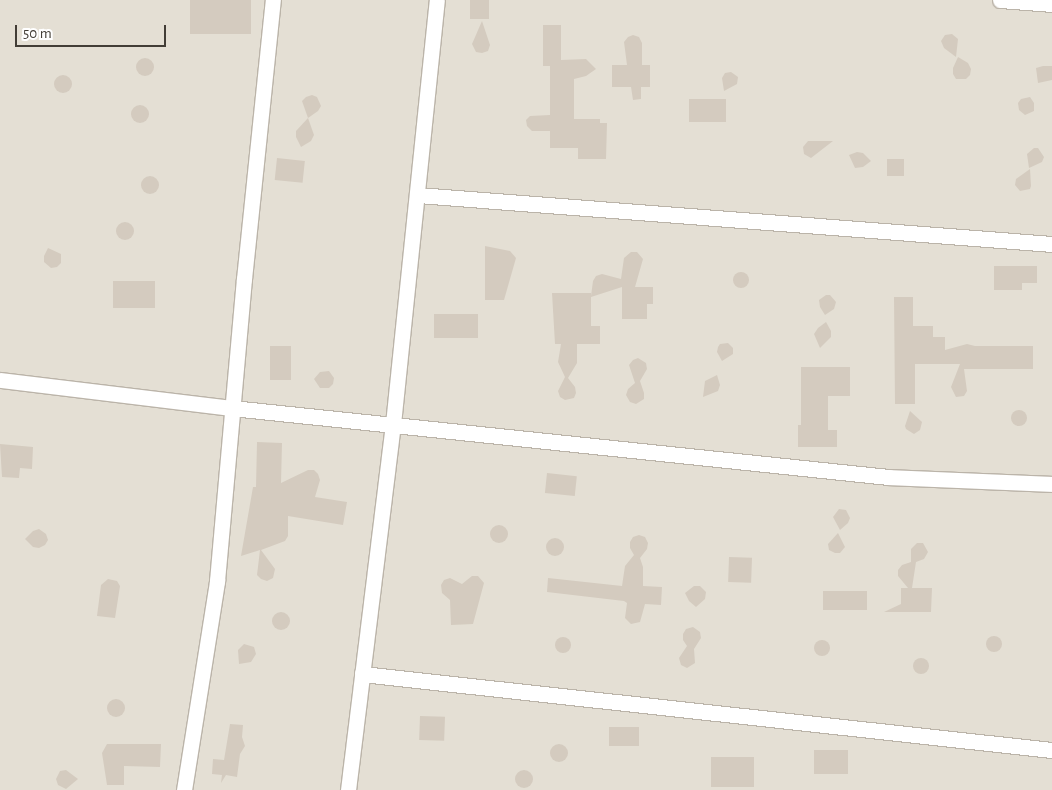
<!DOCTYPE html>
<style>
body{margin:0}
#map{position:relative;width:1052px;height:790px;overflow:hidden;background:#f1ede6;font-family:"Alegreya Sans",sans-serif}
div>[style]{position:absolute}
.residential>*{inset:0;background:#e4dfd4;transform-origin:0 0}
.building>*{inset:0;background:#d4cbbf;transform-origin:0 0}
.round{border-radius:50%}
.roads{filter:drop-shadow(1px 0 #bbb4a9) drop-shadow(-1px 0 #bbb4a9) drop-shadow(0 1px #bbb4a9) drop-shadow(0 -1px #bbb4a9)}
.minor>*{height:15px;margin:-7.5px;padding:0 7.5px;transform-origin:7.5px;border-radius:7.5px;background:#fff}
span{translate:-50% -50%;white-space:nowrap;text-align:center;line-height:1.15;-webkit-text-stroke:5px #fff;paint-order:stroke}
.scale{position:absolute;left:15px;top:25px;width:151px;height:22px;box-sizing:border-box;border:2px solid #423d36;border-top:0;padding-left:6px;font-size:15px;line-height:18px;white-space:nowrap;color:#423d36;-webkit-text-stroke:4px #fff;paint-order:stroke}
</style>
<div id="map">
<div class="residential">
<i style="left:0;top:0;width:1052px;height:790px"></i>
</div>
<div class="building">
<i style="left:190px;top:0;width:61px;height:34px"></i>
<i style="left:470px;top:0;width:19px;height:19px"></i>
<i style="clip-path:polygon(482px 21px,490px 45px,488px 51px,482px 53px,476px 52px,472px 44px)"></i>
<i style="clip-path:polygon(543px 25px,561px 25px,561px 60px,586px 59px,596px 69px,586px 76px,574px 79px,574px 119px,600px 119px,600px 123px,607px 123px,606px 159px,578px 159px,578px 148px,550px 148px,550px 131px,532px 131px,527px 126px,526px 120px,530px 116px,550px 115px,550px 66px,543px 66px)"></i>
<i style="clip-path:polygon(952px 34px,958px 39px,956px 57px,944px 48px,941px 41px,945px 35px)"></i>
<i style="clip-path:polygon(633px 35px,639px 37px,642px 43px,642px 65px,650px 65px,650px 87px,641px 87px,641px 99px,633px 100px,631px 87px,612px 87px,612px 65px,627px 65px,624px 42px,628px 37px)"></i>
<i style="clip-path:polygon(958px 57px,968px 63px,971px 69px,970px 75px,966px 79px,956px 79px,953px 74px,953px 68px)"></i>
<i class="round" style="left:136px;top:58px;width:18px;height:18px"></i>
<i style="clip-path:polygon(1043px 66px,1052px 66px,1052px 80px,1038px 83px,1036px 68px)"></i>
<i style="clip-path:polygon(731px 72px,738px 77px,737px 84px,724px 91px,722px 78px,725px 73px)"></i>
<i class="round" style="left:54px;top:75px;width:18px;height:18px"></i>
<i style="clip-path:polygon(312px 95px,317px 97px,321px 106px,318px 111px,308px 118px,302px 101px,306px 97px)"></i>
<i style="clip-path:polygon(1030px 97px,1034px 103px,1034px 111px,1025px 115px,1019px 110px,1018px 103px,1021px 99px)"></i>
<i style="left:689px;top:99px;width:37px;height:23px"></i>
<i class="round" style="left:131px;top:105px;width:18px;height:18px"></i>
<i style="clip-path:polygon(308px 118px,314px 135px,311px 141px,301px 147px,296px 137px,296px 131px)"></i>
<i style="clip-path:polygon(808px 141px,833px 141px,811px 158px,804px 154px,803px 147px)"></i>
<i style="clip-path:polygon(1034px 148px,1038px 148px,1044px 157px,1042px 162px,1029px 168px,1027px 154px)"></i>
<i style="clip-path:polygon(857px 152px,863px 153px,871px 161px,863px 167px,855px 168px,849px 155px)"></i>
<i style="left:277px;top:158px;width:28px;height:22px;rotate:6deg"></i>
<i style="left:904px;top:159px;width:17px;height:17px;rotate:90deg"></i>
<i style="clip-path:polygon(1030px 169px,1031px 186px,1030px 189px,1020px 191px,1015px 185px,1016px 179px)"></i>
<i class="round" style="left:141px;top:176px;width:18px;height:18px"></i>
<i class="round" style="left:116px;top:222px;width:18px;height:18px"></i>
<i style="clip-path:polygon(485px 246px,510px 251px,516px 258px,504px 300px,485px 300px)"></i>
<i style="clip-path:polygon(48px 248px,61px 254px,61px 263px,57px 267px,51px 268px,44px 262px,44px 256px)"></i>
<i style="clip-path:polygon(631px 252px,637px 252px,643px 259px,635px 287px,653px 287px,653px 304px,647px 304px,647px 319px,622px 319px,622px 287px,591px 297px,591px 326px,600px 326px,600px 344px,577px 344px,577px 363px,568px 378px,575px 387px,576px 393px,574px 398px,565px 400px,560px 397px,558px 391px,565px 377px,558px 362px,561px 344px,555px 344px,552px 293px,591px 293px,591px 296px,593px 281px,596px 276px,602px 274px,621px 279px,624px 258px)"></i>
<i style="clip-path:polygon(994px 266px,1037px 266px,1037px 283px,1022px 283px,1022px 290px,994px 290px)"></i>
<i class="round" style="left:733px;top:272px;width:16px;height:16px"></i>
<i style="left:113px;top:281px;width:42px;height:27px"></i>
<i style="clip-path:polygon(826px 295px,830px 295px,836px 302px,834px 309px,825px 315px,820px 307px,819px 300px)"></i>
<i style="clip-path:polygon(894px 297px,913px 297px,913px 326px,933px 326px,933px 337px,945px 337px,945px 350px,967px 344px,975px 346px,1033px 346px,1033px 369px,964px 369px,967px 391px,964px 396px,956px 397px,951px 387px,960px 364px,915px 364px,915px 404px,895px 404px)"></i>
<i style="left:434px;top:314px;width:44px;height:24px"></i>
<i style="clip-path:polygon(826px 322px,831px 331px,831px 337px,820px 348px,814px 334px,818px 328px)"></i>
<i style="clip-path:polygon(728px 343px,733px 348px,733px 354px,722px 361px,717px 352px,718px 347px,720px 344px)"></i>
<i style="left:270px;top:346px;width:21px;height:34px"></i>
<i style="clip-path:polygon(638px 358px,646px 363px,647px 369px,640px 381px,644px 393px,644px 399px,636px 404px,630px 402px,626px 395px,628px 389px,635px 383px,629px 365px,633px 360px)"></i>
<i style="clip-path:polygon(801px 367px,850px 367px,850px 396px,828px 396px,828px 430px,837px 430px,837px 447px,798px 447px,798px 425px,801px 425px)"></i>
<i style="clip-path:polygon(329px 371px,334px 378px,333px 384px,329px 388px,320px 388px,314px 379px,320px 372px)"></i>
<i style="clip-path:polygon(717px 375px,720px 385px,718px 391px,703px 397px,705px 381px)"></i>
<i class="round" style="left:1011px;top:410px;width:16px;height:16px"></i>
<i style="clip-path:polygon(910px 411px,922px 422px,920px 430px,914px 434px,906px 429px,905px 426px)"></i>
<i style="clip-path:polygon(257px 442px,282px 443px,281px 483px,308px 470px,314px 470px,318px 474px,320px 480px,315px 497px,347px 502px,343px 525px,288px 516px,288px 536px,285px 541px,261px 550px,275px 569px,273px 578px,267px 581px,261px 579px,257px 575px,260px 550px,241px 556px,253px 487px,256px 487px)"></i>
<i style="clip-path:polygon(0 444px,33px 447px,32px 469px,20px 468px,19px 478px,2px 477px)"></i>
<i style="left:547px;top:473px;width:30px;height:20px;rotate:6deg"></i>
<i style="clip-path:polygon(839px 509px,846px 510px,850px 518px,848px 523px,840px 530px,833px 517px)"></i>
<i class="round" style="left:490px;top:525px;width:18px;height:18px"></i>
<i style="clip-path:polygon(39px 529px,46px 534px,48px 540px,45px 545px,39px 548px,33px 547px,25px 539px,33px 531px)"></i>
<i style="clip-path:polygon(838px 533px,845px 547px,840px 553px,835px 553px,829px 550px,828px 544px)"></i>
<i style="clip-path:polygon(639px 535px,645px 537px,648px 543px,647px 549px,640px 558px,643px 567px,643px 586px,662px 587px,661px 605px,645px 604px,640px 622px,631px 624px,625px 618px,627px 603px,624px 601px,547px 592px,548px 578px,622px 586px,625px 566px,634px 555px,630px 548px,630px 542px,633px 537px)"></i>
<i class="round" style="left:546px;top:538px;width:18px;height:18px"></i>
<i style="clip-path:polygon(917px 543px,923px 543px,928px 552px,924px 559px,916px 562px,912px 588px,932px 588px,931px 612px,884px 612px,901px 604px,901px 588px,908px 588px,898px 576px,898px 570px,902px 565px,911px 562px,911px 549px)"></i>
<i style="left:729px;top:557px;width:23px;height:25px;rotate:2deg"></i>
<i style="clip-path:polygon(472px 576px,478px 576px,484px 583px,473px 624px,451px 625px,450px 600px,442px 593px,441px 585px,444px 580px,450px 578px,462px 584px)"></i>
<i style="clip-path:polygon(108px 579px,117px 581px,120px 586px,115px 618px,97px 616px,101px 585px)"></i>
<i style="clip-path:polygon(694px 586px,700px 586px,706px 592px,705px 599px,696px 607px,689px 601px,685px 593px)"></i>
<i style="left:823px;top:591px;width:44px;height:19px"></i>
<i class="round" style="left:272px;top:612px;width:18px;height:18px"></i>
<i style="clip-path:polygon(693px 627px,700px 632px,701px 638px,694px 649px,695px 663px,687px 668px,681px 665px,679px 658px,687px 646px,683px 640px,683px 634px,686px 629px)"></i>
<i class="round" style="left:986px;top:636px;width:16px;height:16px"></i>
<i class="round" style="left:555px;top:637px;width:16px;height:16px"></i>
<i class="round" style="left:814px;top:640px;width:16px;height:16px"></i>
<i style="clip-path:polygon(244px 644px,254px 647px,256px 654px,251px 662px,239px 664px,238px 650px)"></i>
<i class="round" style="left:913px;top:658px;width:16px;height:16px"></i>
<i class="round" style="left:107px;top:699px;width:18px;height:18px"></i>
<i style="left:420px;top:716px;width:25px;height:24px;rotate:2deg"></i>
<i style="clip-path:polygon(230px 724px,243px 725px,242px 737px,245px 746px,240px 754px,237px 777px,226px 775px,221px 783px,222px 775px,212px 774px,213px 759px,224px 760px)"></i>
<i style="left:609px;top:727px;width:30px;height:19px"></i>
<i class="round" style="left:550px;top:744px;width:18px;height:18px"></i>
<i style="clip-path:polygon(107px 744px,161px 744px,160px 767px,124px 766px,124px 785px,107px 785px,102px 753px)"></i>
<i style="left:814px;top:750px;width:34px;height:24px"></i>
<i style="left:711px;top:757px;width:43px;height:30px"></i>
<i class="round" style="left:515px;top:770px;width:18px;height:18px"></i>
<i style="clip-path:polygon(66px 770px,78px 779px,66px 789px,58px 785px,56px 779px,60px 771px)"></i>
</div>
<div class="roads">
<div class="minor">
<i style="left:1000px;top:0;width:52px;rotate:4.4deg"></i>
<i style="left:418px;top:195px;width:636px;rotate:4.42deg"></i>
<i style="left:0;top:380px;width:234px;rotate:6.9deg"></i>
<i style="left:232px;top:408px;width:660px;rotate:6deg"></i>
<i style="left:888px;top:477px;width:164px;rotate:2.4deg"></i>
<i style="left:362px;top:674px;width:694px;rotate:6.29deg"></i>
<i style="left:184px;top:790px;width:212px;rotate:-81deg"></i>
<i style="left:217px;top:581px;width:303px;rotate:-84.9deg"></i>
<i style="left:244px;top:279px;width:281px;rotate:-84.1deg"></i>
<i style="left:348px;top:790px;width:369px;rotate:-83deg"></i>
<i style="left:393px;top:424px;width:426px;rotate:-84.1deg"></i>
</div>
</div>
<div class="scale">50 m</div>
</div>
